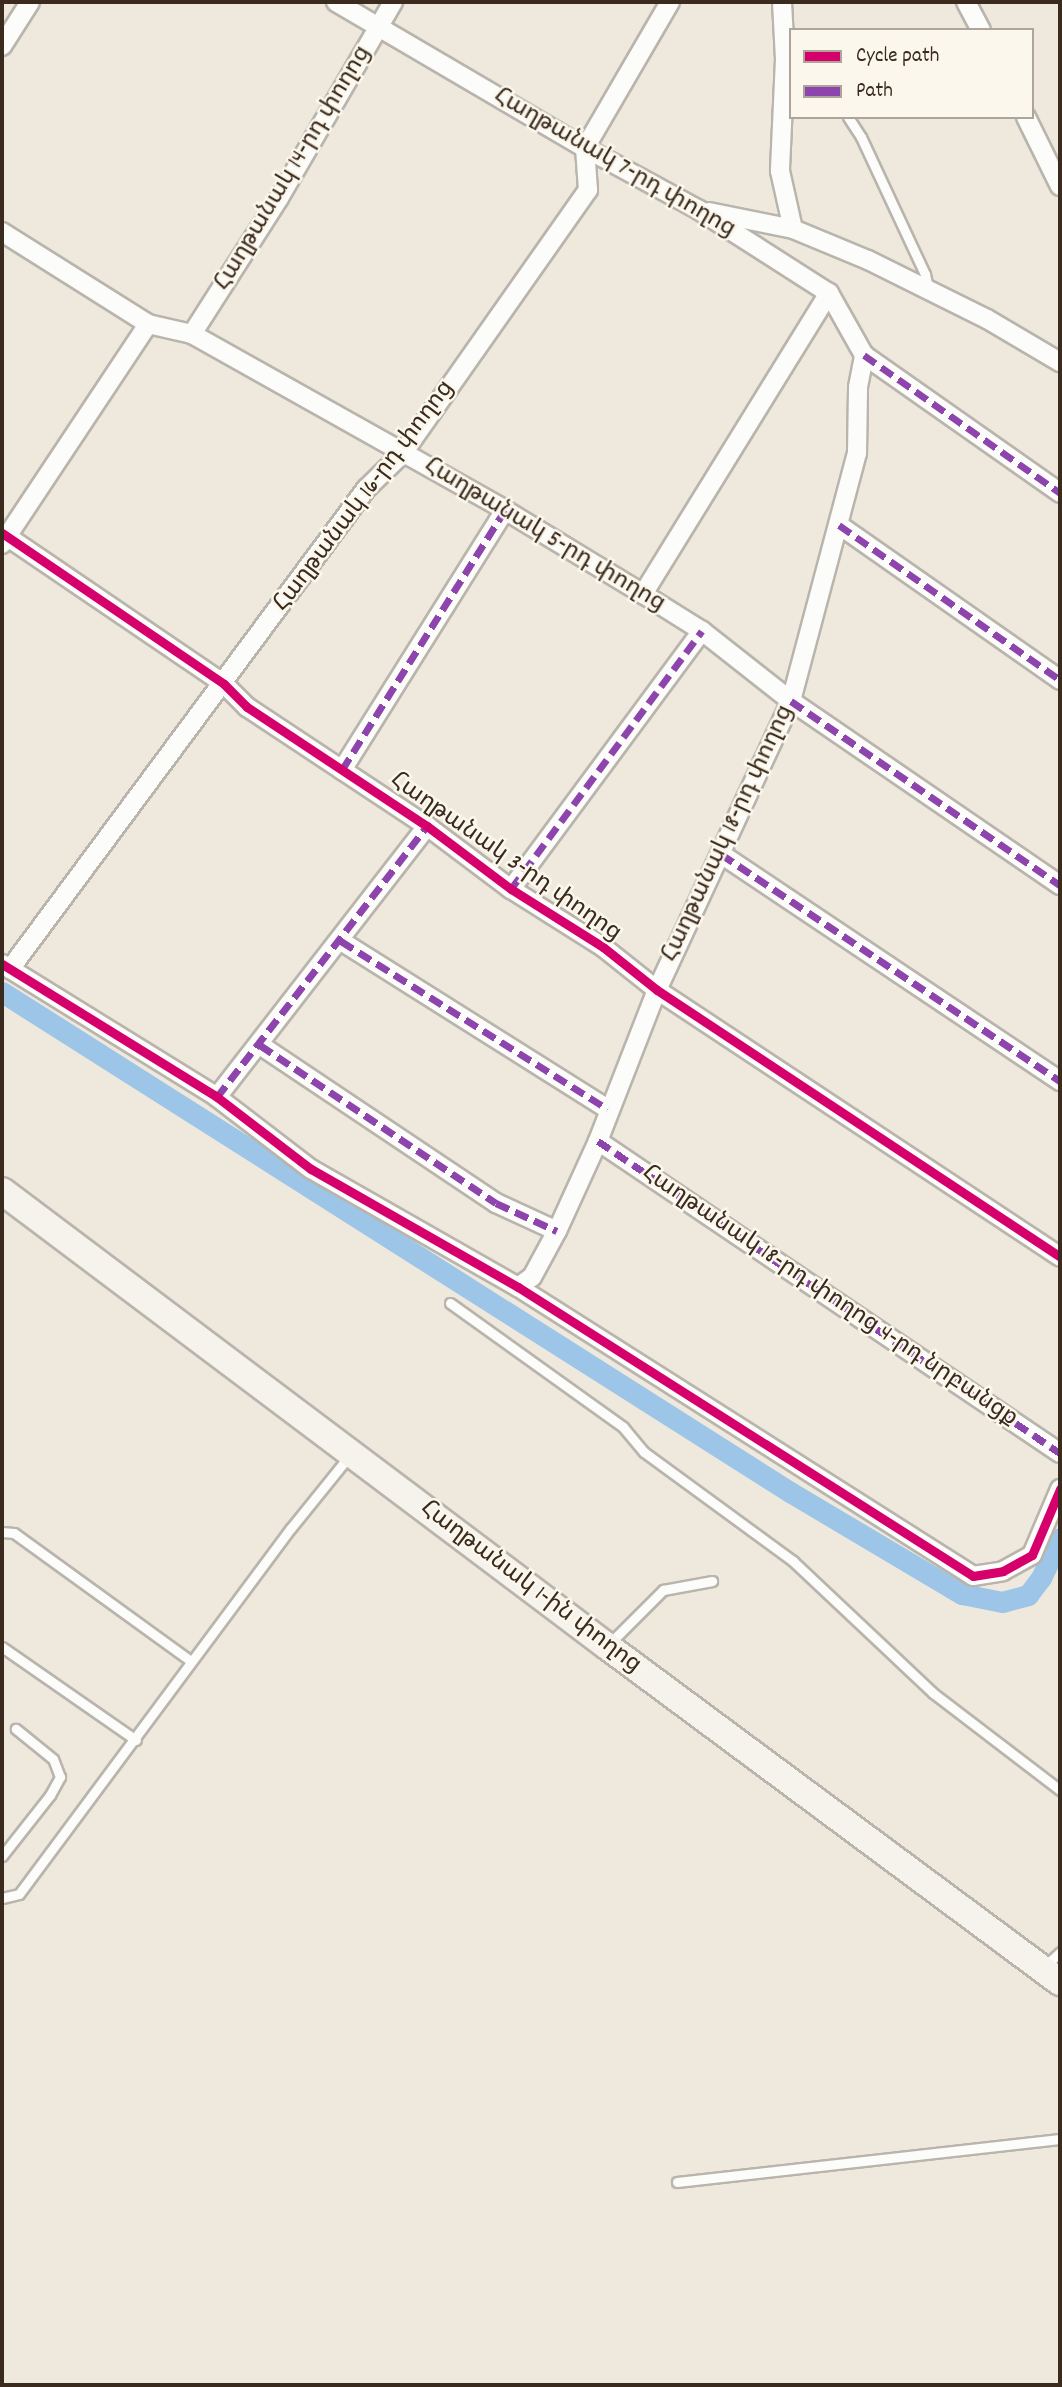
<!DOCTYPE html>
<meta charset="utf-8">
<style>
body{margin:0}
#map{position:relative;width:1062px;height:2387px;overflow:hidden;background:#eee8dd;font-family:Dekko,"Noto Sans Armenian",sans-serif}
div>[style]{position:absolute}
.canal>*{height:21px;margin:-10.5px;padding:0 10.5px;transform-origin:10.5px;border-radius:10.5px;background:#9cc5e8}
.roads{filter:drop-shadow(2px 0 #b9b4ac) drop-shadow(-2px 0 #b9b4ac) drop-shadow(0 2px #b9b4ac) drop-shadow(0 -2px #b9b4ac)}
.lane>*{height:9px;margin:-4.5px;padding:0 4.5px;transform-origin:4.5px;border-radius:4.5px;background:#fcfcfa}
.street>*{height:18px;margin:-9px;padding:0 9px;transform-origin:9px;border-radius:9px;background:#fcfcfa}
.secondary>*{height:26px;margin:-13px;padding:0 13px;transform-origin:13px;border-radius:13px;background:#f6f2ec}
.quiet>*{height:7px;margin-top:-3.5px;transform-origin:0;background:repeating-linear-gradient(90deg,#8e44ad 0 14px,transparent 0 21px)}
.cycleway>*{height:9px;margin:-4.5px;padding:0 4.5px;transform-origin:4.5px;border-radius:4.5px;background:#d6006c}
span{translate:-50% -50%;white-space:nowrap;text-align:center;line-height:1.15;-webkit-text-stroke:5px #fbf7ec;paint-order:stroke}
.street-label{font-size:24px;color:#3b2a1e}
.frame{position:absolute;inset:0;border:4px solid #3b2a1e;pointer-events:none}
.legend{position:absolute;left:789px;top:28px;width:245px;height:91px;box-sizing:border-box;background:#fbf7ec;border:2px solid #aea59a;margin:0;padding:9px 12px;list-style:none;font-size:21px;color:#3b2a1e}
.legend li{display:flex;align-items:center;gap:14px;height:35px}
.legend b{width:35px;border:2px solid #aea59a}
</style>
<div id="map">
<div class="canal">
<i style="left:2px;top:992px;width:933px;rotate:32.4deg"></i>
<i style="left:790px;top:1492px;width:200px;rotate:30.7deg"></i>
<i style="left:962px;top:1594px;width:41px;rotate:11.3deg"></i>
<i style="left:1002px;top:1602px;width:27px;rotate:-15deg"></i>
<i style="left:1028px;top:1595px;width:21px;rotate:-53deg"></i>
<i style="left:1041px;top:1578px;width:44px;rotate:-64.6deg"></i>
</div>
<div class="roads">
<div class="lane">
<i style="left:848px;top:117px;width:24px;rotate:57deg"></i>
<i style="left:861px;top:137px;width:151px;rotate:65deg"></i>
<i style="left:925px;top:274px;width:14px;rotate:78deg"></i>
<i style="left:450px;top:1303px;width:213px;rotate:35.6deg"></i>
<i style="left:623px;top:1427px;width:33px;rotate:50deg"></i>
<i style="left:644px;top:1452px;width:185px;rotate:36.2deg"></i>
<i style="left:793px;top:1561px;width:192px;rotate:43.3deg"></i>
<i style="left:933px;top:1693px;width:160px;rotate:37.4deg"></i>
<i style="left:2px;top:1532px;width:12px;rotate:5deg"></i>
<i style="left:14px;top:1533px;width:218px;rotate:35.9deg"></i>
<i style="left:608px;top:1645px;width:78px;rotate:-45deg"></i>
<i style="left:663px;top:1590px;width:50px;rotate:-10.4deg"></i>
<i style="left:2px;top:1647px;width:163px;rotate:34.8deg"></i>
<i style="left:2px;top:1856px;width:78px;rotate:-51.8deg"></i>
<i style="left:50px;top:1795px;width:21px;rotate:-61deg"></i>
<i style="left:60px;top:1777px;width:19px;rotate:-111deg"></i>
<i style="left:53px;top:1759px;width:48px;rotate:-141deg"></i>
<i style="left:2px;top:1898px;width:17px;rotate:-13deg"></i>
<i style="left:19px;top:1894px;width:456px;rotate:-53.4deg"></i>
<i style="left:291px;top:1528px;width:94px;rotate:-51.1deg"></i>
<i style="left:1044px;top:1967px;width:22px;rotate:-43deg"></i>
<i style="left:677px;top:2182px;width:385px;rotate:-6.4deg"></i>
</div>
<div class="street">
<i style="left:336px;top:2px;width:289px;rotate:30.4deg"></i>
<i style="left:585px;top:148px;width:130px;rotate:28.5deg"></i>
<i style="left:699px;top:210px;width:154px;rotate:32.6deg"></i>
<i style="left:829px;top:293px;width:71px;rotate:60.6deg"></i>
<i style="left:864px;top:355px;width:240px;rotate:35.1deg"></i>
<i style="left:782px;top:2px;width:57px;rotate:87deg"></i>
<i style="left:785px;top:59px;width:112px;rotate:92.6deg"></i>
<i style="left:780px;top:171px;width:59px;rotate:77.4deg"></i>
<i style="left:966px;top:2px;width:32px;rotate:62deg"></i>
<i style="left:2px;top:46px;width:52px;rotate:-57.5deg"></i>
<i style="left:1026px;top:117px;width:77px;rotate:63.8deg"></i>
<i style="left:709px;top:212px;width:86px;rotate:11.4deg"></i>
<i style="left:793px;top:229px;width:81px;rotate:22.5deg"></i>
<i style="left:868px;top:260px;width:133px;rotate:26.4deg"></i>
<i style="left:987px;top:319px;width:85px;rotate:30.5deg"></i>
<i style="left:2px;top:232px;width:173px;rotate:32.2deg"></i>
<i style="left:148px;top:324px;width:45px;rotate:12.8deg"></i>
<i style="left:192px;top:334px;width:359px;rotate:29.3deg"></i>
<i style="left:505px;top:510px;width:162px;rotate:31.3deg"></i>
<i style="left:643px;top:594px;width:70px;rotate:32.1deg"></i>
<i style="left:702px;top:631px;width:113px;rotate:38.2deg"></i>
<i style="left:791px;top:701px;width:326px;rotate:34.4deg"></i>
<i style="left:192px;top:334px;width:161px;rotate:-57.4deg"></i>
<i style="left:279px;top:198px;width:227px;rotate:-59.8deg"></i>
<i style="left:839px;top:525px;width:270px;rotate:35deg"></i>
<i style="left:2px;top:533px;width:268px;rotate:34.2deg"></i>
<i style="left:224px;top:684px;width:33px;rotate:45deg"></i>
<i style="left:247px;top:707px;width:216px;rotate:33.5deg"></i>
<i style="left:427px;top:826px;width:105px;rotate:36.9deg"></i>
<i style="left:511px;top:889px;width:109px;rotate:32.2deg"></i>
<i style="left:603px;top:947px;width:69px;rotate:38.5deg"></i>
<i style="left:657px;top:990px;width:483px;rotate:33.5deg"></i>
<i style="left:2px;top:544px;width:264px;rotate:-56.4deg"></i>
<i style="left:643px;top:594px;width:354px;rotate:-58.3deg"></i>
<i style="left:342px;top:770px;width:307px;rotate:-57.9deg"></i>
<i style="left:721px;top:854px;width:408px;rotate:33.8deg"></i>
<i style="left:511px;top:889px;width:321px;rotate:-53.5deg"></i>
<i style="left:341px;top:941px;width:315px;rotate:32.2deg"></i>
<i style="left:2px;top:964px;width:253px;rotate:31.7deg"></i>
<i style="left:217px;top:1097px;width:118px;rotate:37.5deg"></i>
<i style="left:311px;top:1169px;width:238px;rotate:29.7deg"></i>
<i style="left:518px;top:1287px;width:539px;rotate:32.42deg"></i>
<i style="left:973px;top:1576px;width:30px;rotate:-9deg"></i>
<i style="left:1003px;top:1571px;width:33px;rotate:-29deg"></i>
<i style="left:1032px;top:1555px;width:72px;rotate:-67deg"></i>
<i style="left:10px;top:969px;width:598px;rotate:-53.44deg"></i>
<i style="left:366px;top:489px;width:52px;rotate:-44.2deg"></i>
<i style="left:403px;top:453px;width:322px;rotate:-54.9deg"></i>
<i style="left:588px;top:190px;width:42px;rotate:-94.1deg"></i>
<i style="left:585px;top:148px;width:169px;rotate:-59.8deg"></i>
<i style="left:260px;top:1045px;width:284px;rotate:33.8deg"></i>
<i style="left:496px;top:1203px;width:67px;rotate:24.7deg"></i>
<i style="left:217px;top:1097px;width:343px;rotate:-52.2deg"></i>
<i style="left:598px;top:1141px;width:557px;rotate:34.03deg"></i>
<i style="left:518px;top:1287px;width:17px;rotate:-36deg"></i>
<i style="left:532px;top:1277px;width:52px;rotate:-61.5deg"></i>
<i style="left:557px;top:1231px;width:99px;rotate:-65.5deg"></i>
<i style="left:598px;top:1141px;width:162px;rotate:-68.7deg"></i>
<i style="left:657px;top:990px;width:319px;rotate:-65.1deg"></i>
<i style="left:791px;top:701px;width:257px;rotate:-75.1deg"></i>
<i style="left:857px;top:453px;width:66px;rotate:-89.1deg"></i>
<i style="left:858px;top:387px;width:33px;rotate:-79deg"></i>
</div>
<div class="secondary">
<i style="left:2px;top:1191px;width:757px;rotate:36.95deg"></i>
<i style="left:607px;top:1646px;width:564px;rotate:36.57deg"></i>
</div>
</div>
<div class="quiet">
<i style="left:864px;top:355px;width:240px;rotate:35.1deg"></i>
<i style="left:839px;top:525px;width:270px;rotate:35deg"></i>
<i style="left:791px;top:701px;width:326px;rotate:34.4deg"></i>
<i style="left:342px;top:770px;width:307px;rotate:-57.9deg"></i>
<i style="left:721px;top:854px;width:408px;rotate:33.8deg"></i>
<i style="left:511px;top:889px;width:321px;rotate:-53.5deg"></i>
<i style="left:341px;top:941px;width:315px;rotate:32.2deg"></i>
<i style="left:260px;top:1045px;width:284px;rotate:33.8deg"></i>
<i style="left:496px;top:1203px;width:67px;rotate:24.7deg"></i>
<i style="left:217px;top:1097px;width:343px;rotate:-52.2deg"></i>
<i style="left:598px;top:1141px;width:557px;rotate:34.03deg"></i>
</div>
<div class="cycleway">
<i style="left:2px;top:533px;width:268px;rotate:34.2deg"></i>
<i style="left:224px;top:684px;width:33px;rotate:45deg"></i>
<i style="left:247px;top:707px;width:216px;rotate:33.5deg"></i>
<i style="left:427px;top:826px;width:105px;rotate:36.9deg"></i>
<i style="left:511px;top:889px;width:109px;rotate:32.2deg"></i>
<i style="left:603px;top:947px;width:69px;rotate:38.5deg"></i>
<i style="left:657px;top:990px;width:483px;rotate:33.5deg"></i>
<i style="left:2px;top:964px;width:253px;rotate:31.7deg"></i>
<i style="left:217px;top:1097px;width:118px;rotate:37.5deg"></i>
<i style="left:311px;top:1169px;width:238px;rotate:29.7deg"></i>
<i style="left:518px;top:1287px;width:539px;rotate:32.42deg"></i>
<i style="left:973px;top:1576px;width:30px;rotate:-9deg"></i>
<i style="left:1003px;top:1571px;width:33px;rotate:-29deg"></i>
<i style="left:1032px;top:1555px;width:72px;rotate:-67deg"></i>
</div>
<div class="street-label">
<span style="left:614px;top:164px;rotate:30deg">Հաղթանակ 7-րդ փողոց</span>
<span style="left:294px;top:169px;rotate:-59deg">Հաղթանակ 14-րդ փողոց</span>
<span style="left:365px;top:497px;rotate:-53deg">Հաղթանակ 16-րդ փողոց</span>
<span style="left:544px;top:536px;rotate:31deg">Հաղթանակ 5-րդ փողոց</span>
<span style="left:729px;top:834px;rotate:-65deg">Հաղթանակ 18-րդ փողոց</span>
<span style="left:505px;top:858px;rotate:35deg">Հաղթանակ 3-րդ փողոց</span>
<span style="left:829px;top:1297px;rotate:34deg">Հաղթանակ 18-րդ փողոց 4-րդ նրբանցք</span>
<span style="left:530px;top:1588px;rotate:37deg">Հաղթանակ 1-ին փողոց</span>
</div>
<div class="frame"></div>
<ul class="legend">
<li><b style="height:9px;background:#d6006c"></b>Cycle path</li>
<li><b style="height:9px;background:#8e44ad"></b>Path</li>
</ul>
</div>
